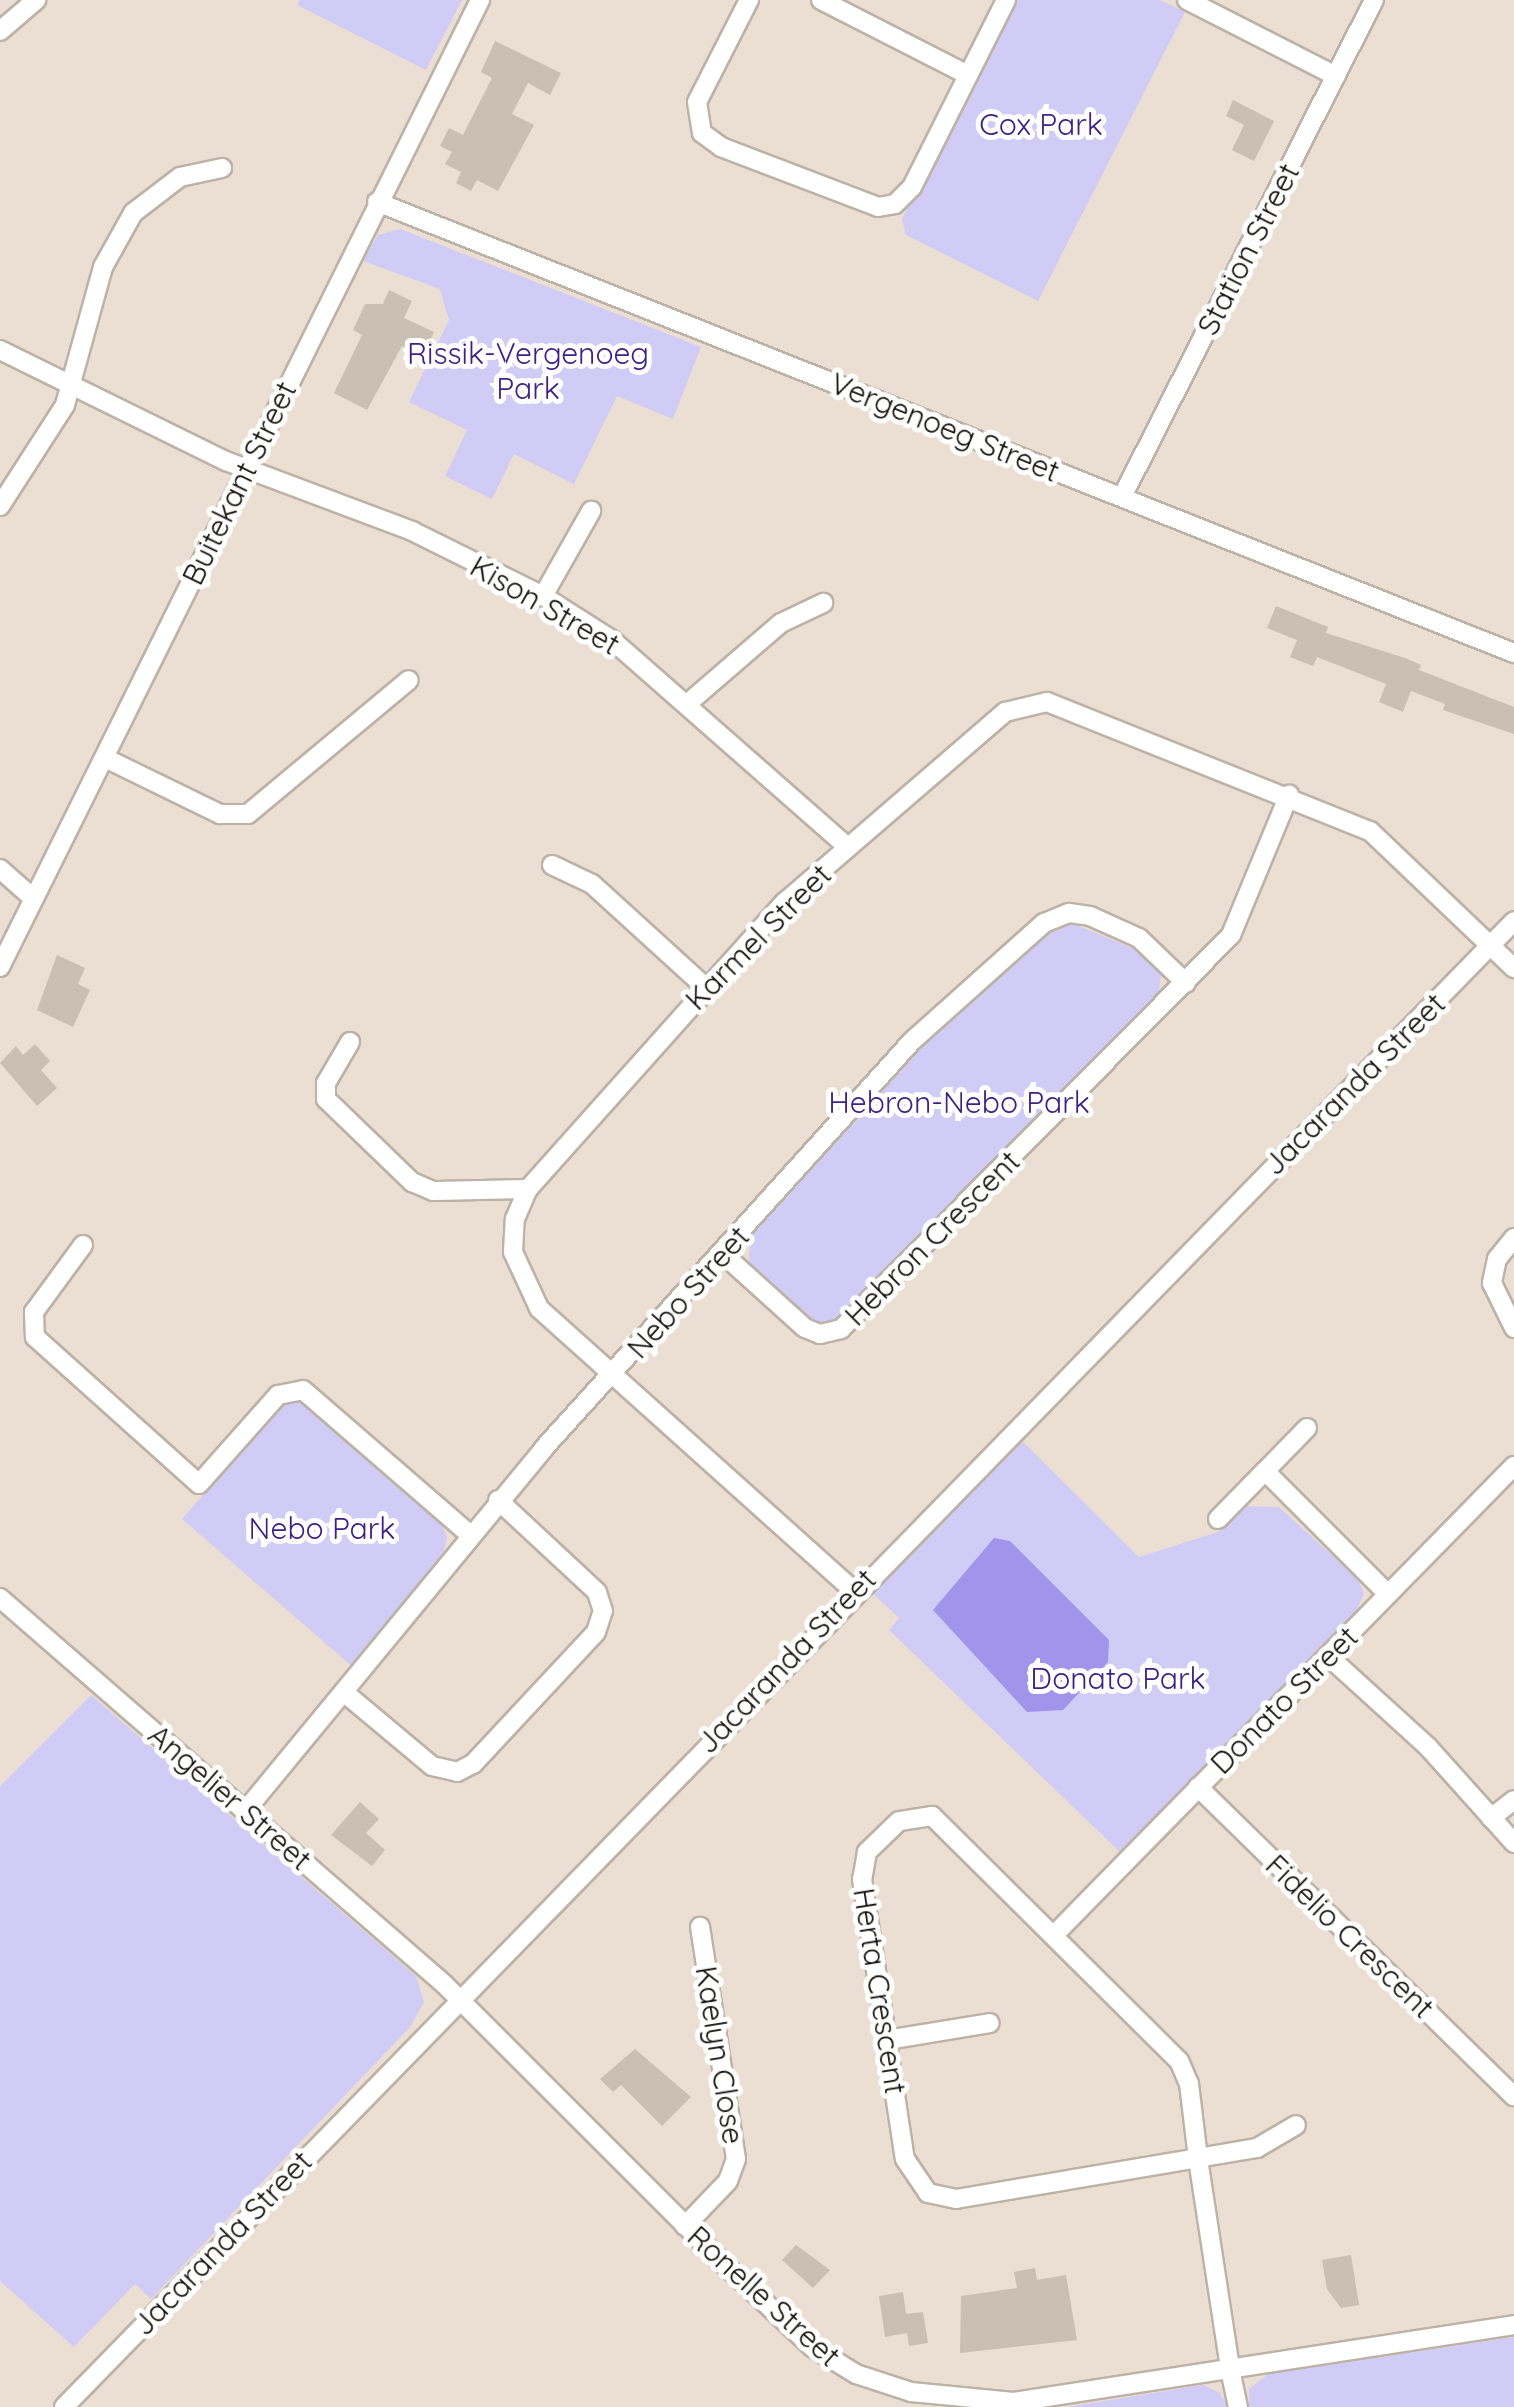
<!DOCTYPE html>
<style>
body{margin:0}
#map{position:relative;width:1514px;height:2407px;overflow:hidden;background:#ebdfd3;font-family:Quicksand,sans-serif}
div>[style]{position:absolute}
.green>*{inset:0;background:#d0ccf5}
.water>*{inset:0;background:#a194ea}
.building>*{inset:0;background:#cabfb3}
.roads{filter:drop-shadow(2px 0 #bdb2a6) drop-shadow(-2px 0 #bdb2a6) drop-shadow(0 2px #bdb2a6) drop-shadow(0 -2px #bdb2a6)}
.minor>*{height:18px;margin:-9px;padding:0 9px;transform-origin:9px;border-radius:9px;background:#fff}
span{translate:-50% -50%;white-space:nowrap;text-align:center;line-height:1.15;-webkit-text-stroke:10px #fff;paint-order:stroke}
.park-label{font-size:30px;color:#3e2183}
.street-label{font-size:30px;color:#120e0a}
</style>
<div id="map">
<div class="green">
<i style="clip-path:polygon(300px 0,462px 0,426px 70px,297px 5px)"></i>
<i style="clip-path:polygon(1017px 0,1160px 0,1185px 12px,1038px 301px,906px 235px,902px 219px)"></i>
<i style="clip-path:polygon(400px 229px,701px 347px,673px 419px,617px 396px,574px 484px,514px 454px,492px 499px,445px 476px,467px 430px,409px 402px,449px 320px,440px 289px,363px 261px,378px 235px)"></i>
<i style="clip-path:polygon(1069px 922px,1144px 953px,1161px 974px,1158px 997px,836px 1322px,813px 1322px,749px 1265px,750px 1237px,916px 1048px,1049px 930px)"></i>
<i style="clip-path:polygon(301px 1399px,441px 1522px,447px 1537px,444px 1551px,354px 1668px,182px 1519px,281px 1405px)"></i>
<i style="clip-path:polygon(1021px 1440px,1139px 1557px,1218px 1532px,1245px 1506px,1279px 1507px,1357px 1578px,1364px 1593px,1356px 1612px,1120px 1852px,889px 1630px,899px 1618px,871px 1592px)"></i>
<i style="clip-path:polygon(91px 1695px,416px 1976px,424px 2002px,410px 2027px,151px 2299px,135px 2284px,74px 2347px,0 2281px,0 1786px)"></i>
<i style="clip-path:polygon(1514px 2337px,1514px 2407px,1249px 2407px,1249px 2389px,1268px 2374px)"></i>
<i style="clip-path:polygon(1203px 2385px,1220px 2393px,1228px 2407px,1067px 2407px)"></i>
</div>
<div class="water">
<i style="clip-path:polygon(994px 1538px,1010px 1541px,1109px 1640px,1108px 1662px,1063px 1710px,1027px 1712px,933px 1610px)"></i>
</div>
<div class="building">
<i style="clip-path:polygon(495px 41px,561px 73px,550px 95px,528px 83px,512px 114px,534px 125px,498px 191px,477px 180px,471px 191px,456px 183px,461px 172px,445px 164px,452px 152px,440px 146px,449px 128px,463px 135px,492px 78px,481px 72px)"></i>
<i style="clip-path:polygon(1233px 100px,1274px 121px,1254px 161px,1232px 150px,1244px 125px,1226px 116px)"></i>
<i style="clip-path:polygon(389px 290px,412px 301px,404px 318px,434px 332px,422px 356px,402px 346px,367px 410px,334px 393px,362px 335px,353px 330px,365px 304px,383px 304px)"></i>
<i style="clip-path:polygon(1276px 606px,1328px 627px,1326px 633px,1405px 658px,1421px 665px,1419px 670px,1514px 707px,1514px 734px,1443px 710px,1445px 704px,1411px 691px,1403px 712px,1379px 702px,1386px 684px,1317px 657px,1313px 666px,1290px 657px,1297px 640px,1267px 628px)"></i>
<i style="clip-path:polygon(57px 955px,85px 968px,78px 984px,90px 990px,73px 1027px,37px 1010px)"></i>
<i style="clip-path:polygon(35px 1044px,50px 1061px,41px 1070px,57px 1088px,37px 1106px,0 1063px,16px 1046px,23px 1055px)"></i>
<i style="clip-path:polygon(360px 1802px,379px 1819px,366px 1833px,385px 1850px,372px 1866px,331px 1835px)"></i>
<i style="clip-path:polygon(635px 2049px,691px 2097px,662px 2126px,621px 2085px,613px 2092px,600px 2079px)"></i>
<i style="clip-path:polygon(796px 2245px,830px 2270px,813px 2288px,782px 2260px)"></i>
<i style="clip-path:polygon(1351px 2255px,1359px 2305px,1341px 2308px,1327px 2289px,1322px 2260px)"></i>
<i style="clip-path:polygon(1035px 2268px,1037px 2280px,1066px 2275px,1077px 2340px,960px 2353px,961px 2296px,1017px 2288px,1014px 2272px)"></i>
<i style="clip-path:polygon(903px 2292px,906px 2314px,923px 2312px,928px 2343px,909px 2346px,907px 2333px,885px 2337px,879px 2296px)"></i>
</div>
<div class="roads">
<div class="minor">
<i style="left:749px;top:0;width:114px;rotate:117deg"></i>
<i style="left:697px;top:102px;width:31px;rotate:81deg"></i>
<i style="left:702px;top:133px;width:24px;rotate:36deg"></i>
<i style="left:721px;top:147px;width:168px;rotate:20.9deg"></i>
<i style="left:878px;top:207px;width:17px;rotate:-10deg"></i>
<i style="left:895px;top:204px;width:24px;rotate:-45deg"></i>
<i style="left:912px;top:187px;width:209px;rotate:-63.3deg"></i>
<i style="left:821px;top:0;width:165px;rotate:27deg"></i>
<i style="left:1187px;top:0;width:167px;rotate:27deg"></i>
<i style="left:0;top:31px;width:48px;rotate:-40.7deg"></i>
<i style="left:377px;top:202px;width:1223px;rotate:21.64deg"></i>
<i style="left:0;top:350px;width:252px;rotate:26.2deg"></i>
<i style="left:226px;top:461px;width:199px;rotate:20.6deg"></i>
<i style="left:412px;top:531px;width:146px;rotate:26.4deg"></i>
<i style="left:543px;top:596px;width:82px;rotate:32.5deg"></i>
<i style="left:612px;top:640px;width:314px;rotate:41.3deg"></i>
<i style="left:1122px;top:497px;width:557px;rotate:-63.11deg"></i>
<i style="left:0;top:506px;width:120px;rotate:-57.2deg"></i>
<i style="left:65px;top:405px;width:143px;rotate:-74.6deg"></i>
<i style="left:103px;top:267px;width:62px;rotate:-60.9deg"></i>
<i style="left:133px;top:213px;width:59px;rotate:-37.5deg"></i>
<i style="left:180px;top:177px;width:43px;rotate:-12.1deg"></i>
<i style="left:543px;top:596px;width:98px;rotate:-60.5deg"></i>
<i style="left:687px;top:704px;width:124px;rotate:-40.8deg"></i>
<i style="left:781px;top:623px;width:47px;rotate:-25.5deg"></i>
<i style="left:105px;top:758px;width:128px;rotate:26deg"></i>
<i style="left:220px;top:814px;width:28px"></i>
<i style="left:248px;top:814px;width:209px;rotate:-39.8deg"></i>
<i style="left:552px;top:865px;width:44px;rotate:25.4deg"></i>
<i style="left:592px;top:884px;width:153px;rotate:42.3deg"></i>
<i style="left:0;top:869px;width:45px;rotate:41.4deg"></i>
<i style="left:0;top:967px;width:1080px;rotate:-63.6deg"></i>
<i style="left:350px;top:1042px;width:48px;rotate:120.3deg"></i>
<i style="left:326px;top:1083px;width:16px;rotate:90deg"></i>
<i style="left:326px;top:1099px;width:120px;rotate:44deg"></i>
<i style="left:412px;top:1182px;width:23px;rotate:23deg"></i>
<i style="left:433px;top:1191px;width:95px;rotate:-1.2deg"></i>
<i style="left:1514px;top:1238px;width:27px;rotate:129deg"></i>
<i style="left:1497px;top:1259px;width:25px;rotate:102deg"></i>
<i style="left:1492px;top:1283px;width:50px;rotate:63.9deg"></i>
<i style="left:83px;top:1245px;width:83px;rotate:126.2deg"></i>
<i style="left:34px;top:1312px;width:25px;rotate:88deg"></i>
<i style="left:35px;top:1337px;width:220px;rotate:41.9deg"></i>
<i style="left:199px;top:1484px;width:119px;rotate:-48.4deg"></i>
<i style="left:278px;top:1395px;width:25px;rotate:-11deg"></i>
<i style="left:303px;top:1390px;width:218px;rotate:40.9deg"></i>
<i style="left:723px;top:1254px;width:110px;rotate:42.1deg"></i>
<i style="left:805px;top:1328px;width:16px;rotate:22deg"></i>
<i style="left:820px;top:1334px;width:22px;rotate:-13deg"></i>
<i style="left:841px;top:1329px;width:554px;rotate:-45.29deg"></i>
<i style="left:1231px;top:935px;width:152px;rotate:-67.5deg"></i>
<i style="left:1307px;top:1428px;width:60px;rotate:134.3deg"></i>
<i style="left:1265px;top:1471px;width:174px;rotate:45deg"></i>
<i style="left:1218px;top:1519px;width:67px;rotate:-45.6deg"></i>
<i style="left:854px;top:1591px;width:423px;rotate:-138.1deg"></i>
<i style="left:539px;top:1308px;width:62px;rotate:-114.9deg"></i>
<i style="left:513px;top:1252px;width:33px;rotate:-87deg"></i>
<i style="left:515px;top:1219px;width:33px;rotate:-67deg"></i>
<i style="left:528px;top:1189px;width:385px;rotate:-48.2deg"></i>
<i style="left:785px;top:902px;width:291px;rotate:-40.8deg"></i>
<i style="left:1005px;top:712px;width:43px;rotate:-13.4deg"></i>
<i style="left:1047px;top:702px;width:348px;rotate:21.8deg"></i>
<i style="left:1370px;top:831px;width:199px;rotate:43.6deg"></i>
<i style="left:0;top:1598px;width:588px;rotate:41deg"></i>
<i style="left:444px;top:1984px;width:403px;rotate:45deg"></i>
<i style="left:729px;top:2269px;width:114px;rotate:43.2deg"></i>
<i style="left:812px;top:2347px;width:52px;rotate:31.5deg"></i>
<i style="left:856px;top:2374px;width:58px;rotate:18.1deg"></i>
<i style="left:911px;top:2392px;width:103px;rotate:5.5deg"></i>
<i style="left:1014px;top:2402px;width:506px;rotate:-8.75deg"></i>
<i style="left:1328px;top:1656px;width:135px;rotate:42.3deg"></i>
<i style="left:1428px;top:1747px;width:129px;rotate:48.1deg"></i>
<i style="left:346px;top:1694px;width:112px;rotate:39.9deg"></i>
<i style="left:432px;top:1766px;width:26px;rotate:13deg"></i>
<i style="left:457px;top:1772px;width:18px;rotate:-27deg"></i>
<i style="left:473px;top:1764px;width:180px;rotate:-47deg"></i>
<i style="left:596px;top:1632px;width:22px;rotate:-72deg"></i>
<i style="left:603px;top:1611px;width:20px;rotate:-108deg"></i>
<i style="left:597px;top:1592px;width:135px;rotate:-137.1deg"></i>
<i style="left:1198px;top:1787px;width:442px;rotate:44.4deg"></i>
<i style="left:246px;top:1810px;width:469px;rotate:-50.5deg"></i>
<i style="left:544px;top:1448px;width:549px;rotate:-47.88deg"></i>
<i style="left:912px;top:1041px;width:177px;rotate:-41.8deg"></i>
<i style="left:1044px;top:923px;width:27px;rotate:-22deg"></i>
<i style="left:1069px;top:913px;width:21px;rotate:8deg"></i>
<i style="left:1090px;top:916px;width:54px;rotate:24.2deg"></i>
<i style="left:1139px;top:938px;width:65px;rotate:43.8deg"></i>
<i style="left:1491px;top:1818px;width:29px;rotate:-38deg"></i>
<i style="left:1055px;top:1934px;width:656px;rotate:-45.56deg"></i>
<i style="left:887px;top:2040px;width:104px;rotate:-9.4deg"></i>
<i style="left:685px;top:2226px;width:62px;rotate:-46.3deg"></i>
<i style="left:728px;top:2181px;width:23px;rotate:-70deg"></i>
<i style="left:736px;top:2159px;width:235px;rotate:-98.8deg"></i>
<i style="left:64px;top:2407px;width:2076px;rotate:-45.7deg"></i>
<i style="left:1238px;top:2407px;width:40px;rotate:-102deg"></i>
<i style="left:1230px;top:2368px;width:212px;rotate:-98.7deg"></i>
<i style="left:1198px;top:2158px;width:75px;rotate:-96.9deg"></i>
<i style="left:1189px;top:2084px;width:25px;rotate:-113deg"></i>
<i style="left:1179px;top:2061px;width:348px;rotate:-135.2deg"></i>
<i style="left:932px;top:1816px;width:33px;rotate:171deg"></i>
<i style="left:899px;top:1821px;width:45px;rotate:135.9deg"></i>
<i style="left:867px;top:1852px;width:27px;rotate:100deg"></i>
<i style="left:862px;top:1879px;width:283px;rotate:81.3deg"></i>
<i style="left:905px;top:2159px;width:41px;rotate:55.9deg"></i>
<i style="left:928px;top:2193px;width:29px;rotate:12deg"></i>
<i style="left:956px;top:2199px;width:245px;rotate:-9.6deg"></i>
<i style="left:1198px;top:2158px;width:60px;rotate:-9.6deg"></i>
<i style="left:1257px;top:2148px;width:45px;rotate:-30.5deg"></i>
</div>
</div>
<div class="park-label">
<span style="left:1041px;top:124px">Cox Park</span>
<span style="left:528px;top:370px">Rissik-Vergenoeg<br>Park</span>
<span style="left:959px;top:1102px">Hebron-Nebo Park</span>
<span style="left:322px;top:1528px">Nebo Park</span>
<span style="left:1118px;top:1678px">Donato Park</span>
</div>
<div class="street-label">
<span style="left:1248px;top:249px;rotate:-63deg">Station Street</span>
<span style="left:945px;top:427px;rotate:22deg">Vergenoeg Street</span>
<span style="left:239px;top:483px;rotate:-64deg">Buitekant Street</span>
<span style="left:545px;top:605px;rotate:30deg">Kison Street</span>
<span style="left:758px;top:937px;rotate:-45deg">Karmel Street</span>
<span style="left:1354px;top:1084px;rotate:-45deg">Jacaranda Street</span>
<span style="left:932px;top:1238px;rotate:-45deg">Hebron Crescent</span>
<span style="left:688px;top:1292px;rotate:-48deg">Nebo Street</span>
<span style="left:786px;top:1661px;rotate:-46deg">Jacaranda Street</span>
<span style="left:1284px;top:1700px;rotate:-45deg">Donato Street</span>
<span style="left:230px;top:1797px;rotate:41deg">Angelier Street</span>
<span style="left:1350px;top:1936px;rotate:44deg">Fidelio Crescent</span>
<span style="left:880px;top:1991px;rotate:81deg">Herta Crescent</span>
<span style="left:720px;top:2055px;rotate:81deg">Kaelyn Close</span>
<span style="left:222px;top:2243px;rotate:-46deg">Jacaranda Street</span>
<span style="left:764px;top:2296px;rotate:42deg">Ronelle Street</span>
</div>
</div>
